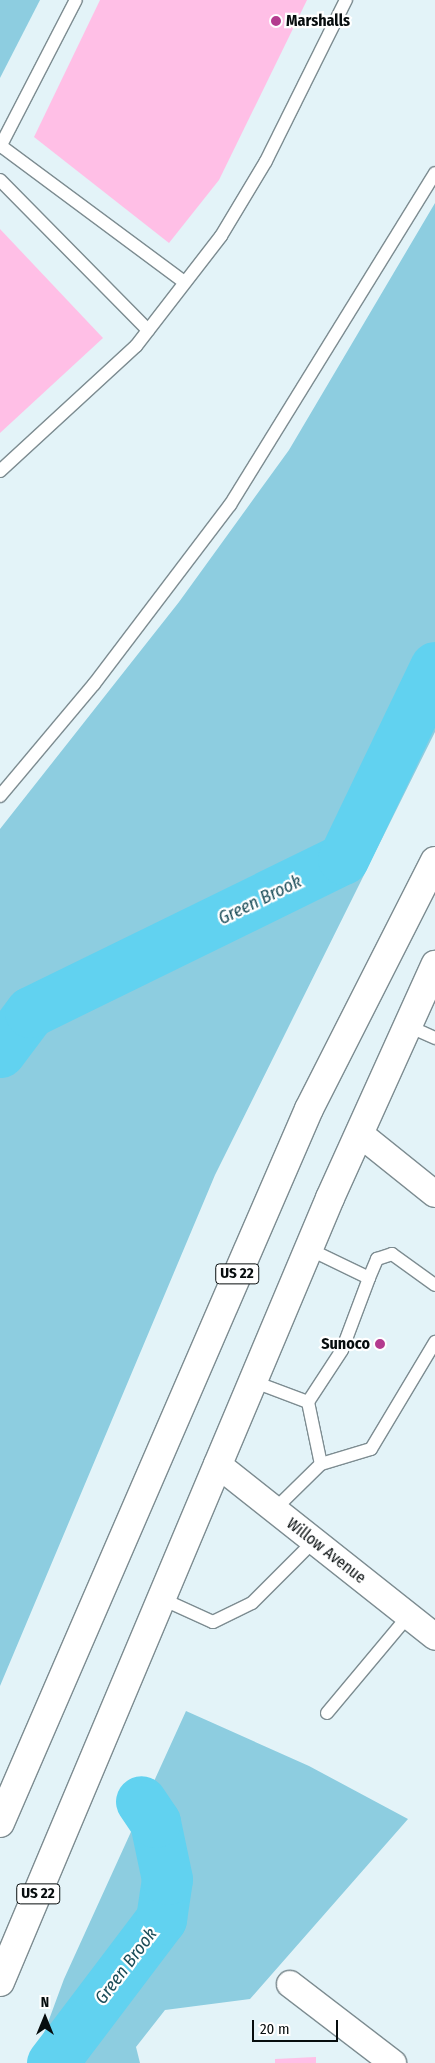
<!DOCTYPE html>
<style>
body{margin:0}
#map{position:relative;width:435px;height:2063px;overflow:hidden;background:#e3f3f8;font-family:"Fira Sans Condensed",sans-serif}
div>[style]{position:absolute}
.green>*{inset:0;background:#8dcde0}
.river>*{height:51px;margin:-25.5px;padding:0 25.5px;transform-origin:25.5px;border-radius:25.5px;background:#61d2f0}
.building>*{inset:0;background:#ffbfe6}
.roads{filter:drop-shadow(1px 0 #7d8c91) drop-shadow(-1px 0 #7d8c91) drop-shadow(0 1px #7d8c91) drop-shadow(0 -1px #7d8c91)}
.lane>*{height:12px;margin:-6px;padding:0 6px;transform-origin:6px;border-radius:6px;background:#fff}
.street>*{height:26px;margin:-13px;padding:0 13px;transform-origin:13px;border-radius:13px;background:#fff}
.highway>*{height:28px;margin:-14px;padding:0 14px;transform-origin:14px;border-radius:14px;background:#fff}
.dots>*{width:14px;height:14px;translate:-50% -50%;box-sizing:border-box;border:2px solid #fff;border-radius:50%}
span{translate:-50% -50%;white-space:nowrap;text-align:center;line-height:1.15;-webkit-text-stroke:4.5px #fff;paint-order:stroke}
.shield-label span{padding:1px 4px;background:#fff;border:1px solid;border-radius:4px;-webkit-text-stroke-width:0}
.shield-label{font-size:15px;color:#070d0e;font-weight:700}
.poi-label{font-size:16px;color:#070d0e;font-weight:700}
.left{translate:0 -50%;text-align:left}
.right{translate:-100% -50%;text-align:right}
.street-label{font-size:16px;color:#070d0e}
.water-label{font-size:18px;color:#1b4d59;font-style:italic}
.north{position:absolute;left:20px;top:1993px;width:50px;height:50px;-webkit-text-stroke:4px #fff;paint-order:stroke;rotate:0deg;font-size:14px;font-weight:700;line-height:20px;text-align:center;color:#070d0e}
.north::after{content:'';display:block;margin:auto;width:18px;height:22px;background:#070d0e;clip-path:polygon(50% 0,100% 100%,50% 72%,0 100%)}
.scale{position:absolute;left:252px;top:2020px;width:86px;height:22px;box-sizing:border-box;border:2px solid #070d0e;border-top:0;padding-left:6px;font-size:15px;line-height:18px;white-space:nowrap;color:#070d0e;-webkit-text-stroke:4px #fff;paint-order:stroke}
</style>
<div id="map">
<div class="green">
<i style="clip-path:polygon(0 0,40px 0,0 78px)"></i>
<i style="clip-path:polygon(435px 203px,435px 732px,215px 1175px,0 1686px,0 829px,179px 602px,289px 450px)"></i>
<i style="clip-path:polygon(186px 1711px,309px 1766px,408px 1819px,250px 1999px,165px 2010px,136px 2047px,140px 2063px,33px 2063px,64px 1979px)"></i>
</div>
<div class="river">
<i style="left:0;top:1052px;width:50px;rotate:-53.1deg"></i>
<i style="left:30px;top:1012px;width:348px;rotate:-26.1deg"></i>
<i style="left:343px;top:859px;width:213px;rotate:-64.4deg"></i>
<i style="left:52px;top:2063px;width:181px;rotate:-52.9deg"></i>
<i style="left:161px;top:1919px;width:40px;rotate:-81.5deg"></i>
<i style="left:167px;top:1879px;width:58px;rotate:-101.9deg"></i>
<i style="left:155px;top:1822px;width:25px;rotate:-124deg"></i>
</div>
<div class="building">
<i style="clip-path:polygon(100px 0,307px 0,219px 180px,169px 243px,34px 137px)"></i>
<i style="clip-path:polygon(0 229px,103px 338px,0 433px)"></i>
<i style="clip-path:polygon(316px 2057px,316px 2063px,275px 2063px,275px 2059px)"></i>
</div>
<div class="roads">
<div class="lane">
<i style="left:1px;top:146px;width:228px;rotate:36.6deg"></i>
<i style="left:0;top:147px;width:165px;rotate:-62.7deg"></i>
<i style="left:0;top:180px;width:211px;rotate:45.4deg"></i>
<i style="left:0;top:471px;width:185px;rotate:-42.6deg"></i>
<i style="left:136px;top:346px;width:139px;rotate:-52.3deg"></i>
<i style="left:221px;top:236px;width:87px;rotate:-59deg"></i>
<i style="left:266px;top:161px;width:180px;rotate:-63.6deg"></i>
<i style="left:0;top:796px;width:146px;rotate:-50deg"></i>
<i style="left:94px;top:684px;width:225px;rotate:-52.8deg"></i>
<i style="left:230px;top:505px;width:390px;rotate:-58.3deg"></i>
<i style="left:408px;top:1026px;width:30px;rotate:24deg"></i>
<i style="left:369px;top:1278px;width:21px;rotate:-67deg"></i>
<i style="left:377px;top:1259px;width:16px;rotate:-18deg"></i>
<i style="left:392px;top:1254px;width:53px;rotate:35.8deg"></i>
<i style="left:252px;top:1381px;width:60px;rotate:20.6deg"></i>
<i style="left:308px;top:1402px;width:62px;rotate:-56.8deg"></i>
<i style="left:342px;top:1350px;width:77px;rotate:-69.4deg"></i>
<i style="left:369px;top:1278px;width:67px;rotate:-154.2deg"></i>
<i style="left:308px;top:1402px;width:63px;rotate:78.2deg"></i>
<i style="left:274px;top:1510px;width:66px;rotate:-44.4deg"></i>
<i style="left:321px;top:1464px;width:52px;rotate:-16.7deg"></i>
<i style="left:371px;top:1449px;width:125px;rotate:-59.1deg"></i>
<i style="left:160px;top:1598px;width:58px;rotate:24.4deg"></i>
<i style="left:213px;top:1622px;width:43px;rotate:-26deg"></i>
<i style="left:252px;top:1603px;width:88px;rotate:-45deg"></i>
<i style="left:327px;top:1713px;width:126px;rotate:-50.1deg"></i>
</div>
<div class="street">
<i style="left:360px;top:1134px;width:96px;rotate:38.7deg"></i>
<i style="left:217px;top:1464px;width:278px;rotate:38.4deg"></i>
<i style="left:290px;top:1984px;width:130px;rotate:37.5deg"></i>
</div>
<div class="highway">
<i style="left:0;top:1823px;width:778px;rotate:-66.6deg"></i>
<i style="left:309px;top:1109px;width:278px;rotate:-63.1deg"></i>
<i style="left:0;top:1982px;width:851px;rotate:-67.17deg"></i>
<i style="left:330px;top:1198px;width:256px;rotate:-65.7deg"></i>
</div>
</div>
<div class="dots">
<i style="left:276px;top:21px;background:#b43b8f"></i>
<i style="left:380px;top:1344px;background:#b43b8f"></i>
</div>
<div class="shield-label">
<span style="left:237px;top:1274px">US 22</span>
<span style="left:38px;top:1894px">US 22</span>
</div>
<div class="poi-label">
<span class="left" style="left:286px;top:21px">Marshalls</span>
<span class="right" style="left:370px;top:1344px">Sunoco</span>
</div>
<div class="street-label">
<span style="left:326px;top:1551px;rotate:38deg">Willow Avenue</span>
</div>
<div class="water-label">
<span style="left:260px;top:900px;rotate:-26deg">Green Brook</span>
<span style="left:126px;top:1966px;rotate:-53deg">Green Brook</span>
</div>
<div class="north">N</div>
<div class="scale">20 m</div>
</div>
